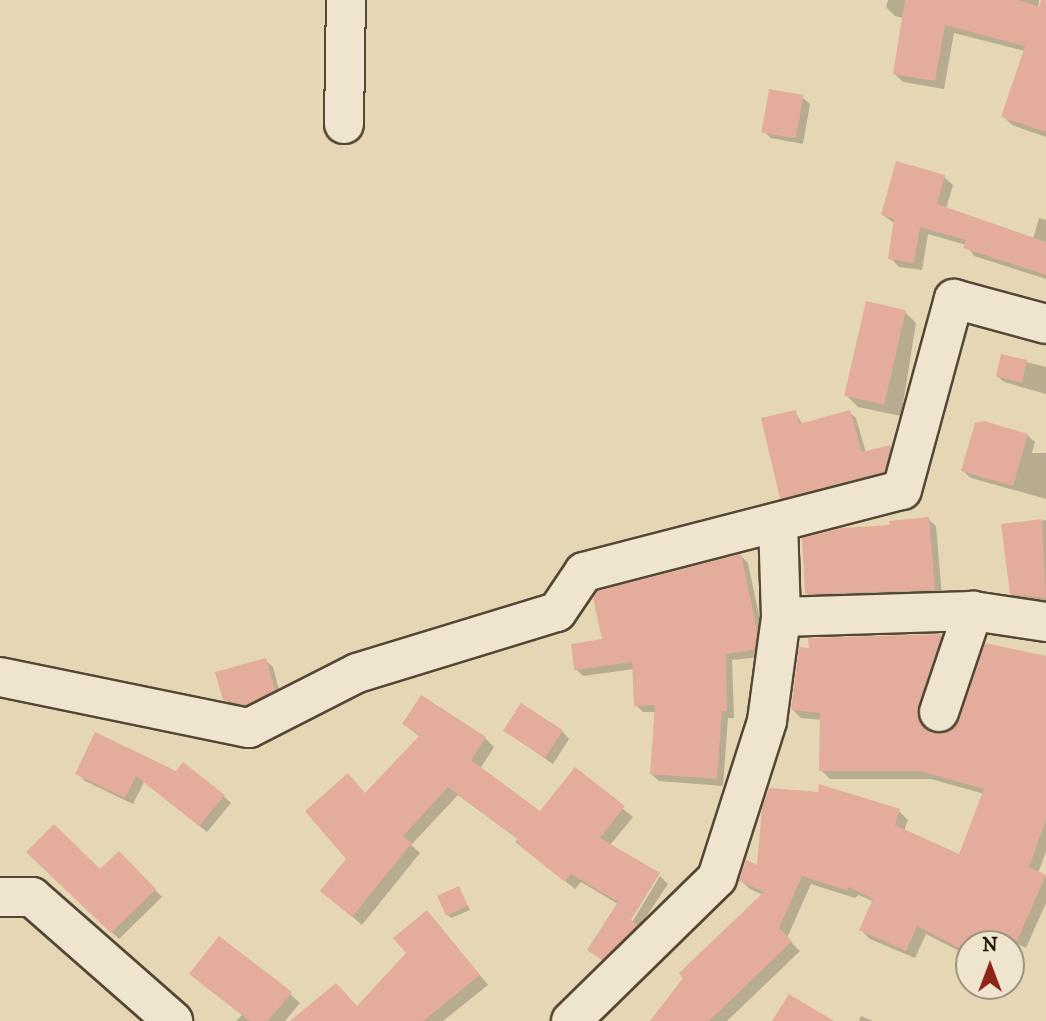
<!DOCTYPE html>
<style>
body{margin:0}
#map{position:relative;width:1046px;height:1021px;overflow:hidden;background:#e6d7b4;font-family:"IM FELL DW Pica",serif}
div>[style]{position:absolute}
.shadow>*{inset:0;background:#0003}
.building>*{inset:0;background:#e4ac9b;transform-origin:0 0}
.roads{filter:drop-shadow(2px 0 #544735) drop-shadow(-2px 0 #544735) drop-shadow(0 2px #544735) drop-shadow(0 -2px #544735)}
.minor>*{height:38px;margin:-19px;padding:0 19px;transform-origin:19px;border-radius:19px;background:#efe5ce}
span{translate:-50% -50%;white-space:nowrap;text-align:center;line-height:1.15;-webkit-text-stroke:7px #efe5ce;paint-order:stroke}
.north{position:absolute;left:955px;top:930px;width:70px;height:70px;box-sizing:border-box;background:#efe5ce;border:2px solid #9d9380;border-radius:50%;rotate:0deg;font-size:19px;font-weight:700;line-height:28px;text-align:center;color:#23170b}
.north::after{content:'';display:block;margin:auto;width:24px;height:32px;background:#8f2418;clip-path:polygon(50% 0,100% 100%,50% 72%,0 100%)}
</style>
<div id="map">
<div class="shadow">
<i style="clip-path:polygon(888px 0,1039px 0,1038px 9px,1046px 12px,1046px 137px,1012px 125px,1003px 116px,1025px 51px,954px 33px,944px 89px,903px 82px,894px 73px,904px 18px,895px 16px,886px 7px)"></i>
<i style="clip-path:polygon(802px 97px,810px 104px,803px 144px,771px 138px,763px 131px)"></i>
<i style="clip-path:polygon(944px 177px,953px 185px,946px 209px,1033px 239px,1039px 218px,1046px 220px,1046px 279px,974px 256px,966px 245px,928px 234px,922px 270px,899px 267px,890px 258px,895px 224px,883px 215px)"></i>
<i style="clip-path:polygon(905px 312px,916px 323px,901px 416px,858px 407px,847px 396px)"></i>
<i style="clip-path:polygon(1002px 356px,1046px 367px,1046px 394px,1004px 382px,997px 376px)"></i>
<i style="clip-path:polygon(795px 412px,803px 425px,849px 412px,856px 418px,866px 453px,890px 447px,896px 453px,891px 478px,789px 504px,782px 498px)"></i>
<i style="clip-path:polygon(1027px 435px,1035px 442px,1032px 453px,1046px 453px,1046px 499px,971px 478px,963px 471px)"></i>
<i style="clip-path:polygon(928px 519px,936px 526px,942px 597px,814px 601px,807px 594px,892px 527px)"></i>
<i style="clip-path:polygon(1046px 520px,1046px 605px,1019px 601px,1011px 594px,1003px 525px)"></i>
<i style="clip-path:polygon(741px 556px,748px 563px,764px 639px,761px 657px,732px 660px,734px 718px,728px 718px,723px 786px,659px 781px,651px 774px,656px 712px,643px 712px,636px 705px,634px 669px,583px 676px,576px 669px,605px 641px)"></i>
<i style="clip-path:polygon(942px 636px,950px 644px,926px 715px,926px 727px,932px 735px,944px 735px,955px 729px,1046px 658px,1046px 852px,1038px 873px,1046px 877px,1046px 903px,1026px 948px,1007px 939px,1004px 944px,969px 944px,969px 956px,926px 934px,915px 958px,870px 939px,861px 930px,874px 902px,859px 895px,855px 898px,811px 884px,787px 938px,800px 951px,727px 1021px,652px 1021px,763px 895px,750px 889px,741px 880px,759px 867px,899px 811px,908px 820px,904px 831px,960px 856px,984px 794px,931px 779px,830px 779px,821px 770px,822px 720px,801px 718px,792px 709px,811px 650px,810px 640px)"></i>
<i style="clip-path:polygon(265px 660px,273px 667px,281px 698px,254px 712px,232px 707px,225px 699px)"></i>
<i style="clip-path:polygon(404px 724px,485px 738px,494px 747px,480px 769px,540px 814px,575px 769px,633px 817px,610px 845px,625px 927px,628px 929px,660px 876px,668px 884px,612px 968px,589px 950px,618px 904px,581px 882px,575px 889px,527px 851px,519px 840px,458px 795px,411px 845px,420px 853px,362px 925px,322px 891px,349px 859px,366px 795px,420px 737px)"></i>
<i style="clip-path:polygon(505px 731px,562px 731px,569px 739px,553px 764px)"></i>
<i style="clip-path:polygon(96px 735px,223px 796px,231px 803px,207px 832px,144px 782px,133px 804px,85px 781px,77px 773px)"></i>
<i style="clip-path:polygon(28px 852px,100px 871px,119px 853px,162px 897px,119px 939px)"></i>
<i style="clip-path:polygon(459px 888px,470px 910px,451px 918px,448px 915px)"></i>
<i style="clip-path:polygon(436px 922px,488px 985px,443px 1021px,292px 1021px,357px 1008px)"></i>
<i style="clip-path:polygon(201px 983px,290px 994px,300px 1003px,285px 1021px,236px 1021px,242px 1015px)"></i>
<i style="clip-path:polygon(861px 1016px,873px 1021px,859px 1021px)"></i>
</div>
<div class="building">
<i style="clip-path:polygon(905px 0,1018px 0,1039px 7px,1041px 0,1046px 0,1046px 132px,1001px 117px,1025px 46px,945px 25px,935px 81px,893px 74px)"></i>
<i style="left:769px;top:89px;width:35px;height:44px;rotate:10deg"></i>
<i style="clip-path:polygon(896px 161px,945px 175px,937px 204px,1046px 242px,1046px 275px,963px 248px,966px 240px,920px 227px,914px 263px,888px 259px,894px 219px,881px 215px)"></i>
<i style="left:866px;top:301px;width:41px;height:97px;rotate:13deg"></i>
<i style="left:1001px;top:354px;width:27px;height:23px;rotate:13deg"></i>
<i style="clip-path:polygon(796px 410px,799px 424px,850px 410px,862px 452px,891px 445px,884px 472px,780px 499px,761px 418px)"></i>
<i style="clip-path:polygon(984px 421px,1028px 434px,1013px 486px,961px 471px,975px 423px)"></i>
<i style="clip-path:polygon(929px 517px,935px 590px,805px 594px,802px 538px,842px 528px,890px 525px,889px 521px)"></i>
<i style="clip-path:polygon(1042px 519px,1046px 598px,1010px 594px,1001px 524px)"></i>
<i style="clip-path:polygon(741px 554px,757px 631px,754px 650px,726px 654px,727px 711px,722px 711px,717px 779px,650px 774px,655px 705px,634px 706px,632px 662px,574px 670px,571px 644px,602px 639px,593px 598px,597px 591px)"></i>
<i style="clip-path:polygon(942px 634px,918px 706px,918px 717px,922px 726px,933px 733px,944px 733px,954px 728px,959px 720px,985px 643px,1046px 656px,1046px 820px,1029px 867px,1046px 875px,1017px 941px,997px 931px,991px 944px,969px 944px,969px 953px,917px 926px,906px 951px,859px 930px,873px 899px,849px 887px,846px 890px,802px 876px,779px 928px,792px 941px,709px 1021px,650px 1021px,683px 978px,679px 973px,764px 892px,739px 881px,746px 860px,757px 865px,762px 808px,769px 788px,818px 792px,819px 784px,900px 809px,895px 825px,959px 854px,984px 789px,920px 771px,819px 771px,820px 713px,791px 710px,799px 647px,809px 648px,808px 638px)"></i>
<i style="clip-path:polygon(266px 658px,275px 690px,246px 705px,223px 700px,215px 672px)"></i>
<i style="clip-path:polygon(421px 695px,486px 737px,471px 760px,540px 811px,575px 767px,625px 806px,600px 838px,660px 873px,631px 920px,638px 925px,602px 960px,587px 950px,618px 902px,571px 874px,565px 882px,515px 842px,518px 839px,448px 787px,403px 836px,412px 843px,352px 917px,320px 891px,346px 859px,305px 811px,348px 773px,365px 793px,420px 735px,402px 724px)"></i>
<i style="left:521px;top:703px;width:50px;height:33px;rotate:33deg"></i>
<i style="clip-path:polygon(95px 732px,176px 771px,183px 762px,225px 795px,199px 826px,136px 776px,125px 798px,75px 774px)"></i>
<i style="clip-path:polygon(54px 824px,100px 869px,119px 851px,156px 889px,111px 933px,26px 852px)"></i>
<i style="left:459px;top:886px;width:22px;height:24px;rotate:66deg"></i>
<i style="clip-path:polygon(427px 910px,480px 975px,423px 1021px,290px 1021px,336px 983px,357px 1006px,406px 953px,393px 938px)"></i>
<i style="clip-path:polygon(219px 936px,292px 992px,268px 1021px,250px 1021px,189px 974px)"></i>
<i style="clip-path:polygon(789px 994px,834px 1021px,772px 1021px)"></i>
</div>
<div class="roads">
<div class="minor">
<i style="left:344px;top:124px;width:124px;rotate:-89.1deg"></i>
<i style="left:781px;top:617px;width:192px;rotate:-1.8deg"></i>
<i style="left:973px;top:611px;width:74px;rotate:8.6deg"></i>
<i style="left:0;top:677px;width:254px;rotate:11.6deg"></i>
<i style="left:249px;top:728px;width:121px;rotate:-27deg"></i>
<i style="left:357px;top:673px;width:209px;rotate:-17deg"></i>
<i style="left:557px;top:612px;width:48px;rotate:-56deg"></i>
<i style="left:584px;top:572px;width:328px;rotate:-14.5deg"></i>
<i style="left:902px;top:490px;width:198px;rotate:-74.8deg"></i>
<i style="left:954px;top:299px;width:95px;rotate:15.2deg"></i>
<i style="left:939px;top:712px;width:107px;rotate:-71.4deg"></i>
<i style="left:0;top:897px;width:32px"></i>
<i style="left:32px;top:897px;width:188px;rotate:41.3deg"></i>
<i style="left:571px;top:1021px;width:204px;rotate:-44.4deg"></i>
<i style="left:717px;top:878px;width:165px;rotate:-72.3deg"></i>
<i style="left:767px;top:721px;width:105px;rotate:-82.3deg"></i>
<i style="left:781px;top:617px;width:93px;rotate:-91.8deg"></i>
</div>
</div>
<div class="north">N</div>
</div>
